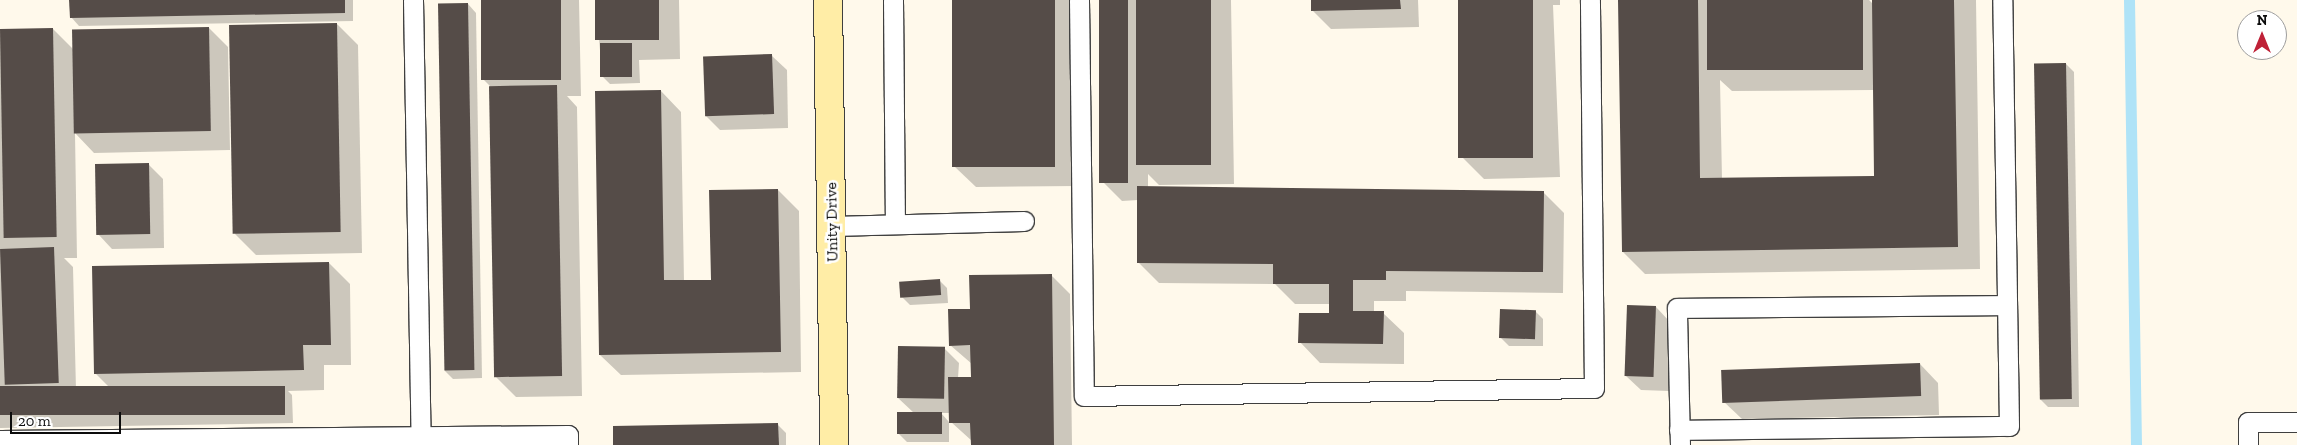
<!DOCTYPE html>
<style>
body{margin:0}
#map{position:relative;width:2297px;height:445px;overflow:hidden;background:#fff9eb;font-family:"Zilla Slab",serif}
div>[style]{position:absolute}
.shadow>*{inset:0;background:#0003}
.stream>*{height:11px;margin:-5.5px;padding:0 5.5px;transform-origin:5.5px;border-radius:5.5px;background:#afe3f7}
.building>*{inset:0;background:#554c48;transform-origin:0 0}
.roads{filter:drop-shadow(1px 0 #3f3f3f) drop-shadow(-1px 0 #3f3f3f) drop-shadow(0 1px #3f3f3f) drop-shadow(0 -1px #3f3f3f)}
.lane>*{height:19px;margin:-9.5px;padding:0 9.5px;transform-origin:9.5px;border-radius:9.5px;background:#fff}
.secondary>*{height:28px;margin:-14px;padding:0 14px;transform-origin:14px;border-radius:14px;background:#ffeda6}
span{translate:-50% -50%;white-space:nowrap;text-align:center;line-height:1.15;-webkit-text-stroke:5px #fff;paint-order:stroke}
.street-label{font-size:16px;color:#0c0c0c}
.north{position:absolute;left:2237px;top:10px;width:50px;height:50px;box-sizing:border-box;background:#fff;border:1px solid #9e9e9e;border-radius:50%;rotate:0deg;font-size:14px;font-weight:700;line-height:20px;text-align:center;color:#0c0c0c}
.north::after{content:'';display:block;margin:auto;width:18px;height:22px;background:#bf2137;clip-path:polygon(50% 0,100% 100%,50% 72%,0 100%)}
.scale{position:absolute;left:10px;top:412px;width:111px;height:22px;box-sizing:border-box;border:2px solid #0c0c0c;border-top:0;padding-left:6px;font-size:15px;line-height:18px;white-space:nowrap;color:#0c0c0c;-webkit-text-stroke:4px #fff;paint-order:stroke}
</style>
<div id="map">
<div class="shadow">
<i style="clip-path:polygon(70px 0,353px 0,353px 21px,79px 26px,71px 17px)"></i>
<i style="clip-path:polygon(482px 0,579px 0,581px 96px,567px 96px,577px 107px,582px 396px,516px 397px,496px 377px,490px 86px,483px 79px)"></i>
<i style="clip-path:polygon(596px 0,679px 0,680px 59px,639px 60px,640px 83px,610px 84px,602px 76px)"></i>
<i style="clip-path:polygon(953px 0,1075px 0,1078px 186px,976px 187px,955px 167px)"></i>
<i style="clip-path:polygon(1100px 0,1231px 0,1234px 184px,1159px 185px,1148px 174px,1148px 188px,1543px 192px,1564px 213px,1563px 293px,1406px 291px,1406px 301px,1374px 301px,1374px 313px,1383px 313px,1404px 333px,1404px 364px,1320px 363px,1300px 342px,1330px 314px,1330px 304px,1295px 304px,1275px 284px,1159px 283px,1138px 262px,1138px 200px,1122px 201px,1103px 182px)"></i>
<i style="clip-path:polygon(1312px 0,1418px 0,1419px 27px,1331px 29px,1313px 11px)"></i>
<i style="clip-path:polygon(1459px 0,1560px 0,1560px 5px,1553px 5px,1560px 177px,1484px 179px,1463px 158px)"></i>
<i style="clip-path:polygon(evenodd,1619px 0,1869px 0,1873px 4px,1873px 0,1976px 0,1980px 269px,1645px 274px,1623px 252px,1619px 0,1720px 80px,1732px 91px,1874px 90px,1875px 177px,1722px 179px,1720px 80px)"></i>
<i style="clip-path:polygon(468px 4px,476px 13px,482px 378px,453px 379px,445px 371px)"></i>
<i style="clip-path:polygon(337px 24px,358px 45px,362px 253px,256px 255px,235px 234px)"></i>
<i style="clip-path:polygon(209px 28px,228px 47px,230px 150px,94px 153px,75px 133px,77px 258px,64px 258px,73px 267px,76px 390px,112px 390px,95px 373px,329px 263px,350px 284px,351px 365px,324px 365px,324px 390px,288px 391px,292px 395px,293px 423px,0 428px,0 30px,53px 29px,74px 50px)"></i>
<i style="clip-path:polygon(772px 56px,787px 70px,788px 128px,720px 130px,705px 115px)"></i>
<i style="clip-path:polygon(2066px 64px,2074px 72px,2079px 407px,2048px 407px,2040px 399px)"></i>
<i style="clip-path:polygon(661px 91px,681px 112px,684px 281px,712px 281px,778px 190px,799px 211px,801px 372px,621px 375px,600px 355px)"></i>
<i style="clip-path:polygon(148px 164px,163px 179px,164px 248px,112px 249px,98px 234px)"></i>
<i style="clip-path:polygon(1051px 275px,1070px 294px,1072px 445px,972px 445px,972px 441px,951px 422px,950px 413px,941px 413px,949px 422px,949px 442px,907px 442px,898px 433px,914px 413px,898px 398px,944px 348px,959px 363px,958px 378px,972px 378px,972px 364px,950px 345px,971px 311px)"></i>
<i style="clip-path:polygon(939px 280px,947px 288px,948px 303px,910px 305px,902px 297px)"></i>
<i style="clip-path:polygon(1656px 307px,1670px 322px,1669px 391px,1641px 390px,1626px 376px)"></i>
<i style="clip-path:polygon(1535px 311px,1543px 319px,1543px 346px,1509px 346px,1501px 338px)"></i>
<i style="clip-path:polygon(1920px 364px,1938px 383px,1939px 415px,1742px 419px,1723px 401px)"></i>
<i style="clip-path:polygon(778px 425px,786px 433px,786px 445px,614px 445px)"></i>
</div>
<div class="stream">
<i style="left:2129px;top:0;width:445px;rotate:89.1deg"></i>
</div>
<div class="building">
<i style="clip-path:polygon(69px 0,345px 0,345px 13px,70px 18px)"></i>
<i style="left:481px;top:0;width:80px;height:80px"></i>
<i style="left:595px;top:0;width:64px;height:40px"></i>
<i style="left:952px;top:0;width:103px;height:167px"></i>
<i style="left:1099px;top:0;width:29px;height:183px"></i>
<i style="left:1136px;top:0;width:75px;height:165px"></i>
<i style="clip-path:polygon(1311px 0,1400px 0,1401px 9px,1311px 11px)"></i>
<i style="left:1458px;top:0;width:75px;height:158px"></i>
<i style="clip-path:polygon(1618px 0,1698px 0,1700px 178px,1874px 176px,1872px 0,1954px 0,1958px 247px,1622px 252px)"></i>
<i style="left:1707px;top:0;width:156px;height:70px"></i>
<i style="left:468px;top:3px;width:367px;height:30px;rotate:89deg"></i>
<i style="left:337px;top:23px;width:209px;height:108px;rotate:89deg"></i>
<i style="left:209px;top:27px;width:104px;height:137px;rotate:89deg"></i>
<i style="left:53px;top:28px;width:209px;height:53px;rotate:89deg"></i>
<i style="left:600px;top:43px;width:32px;height:34px"></i>
<i style="left:772px;top:54px;width:60px;height:69px;rotate:88deg"></i>
<i style="left:2066px;top:63px;width:336px;height:32px;rotate:89deg"></i>
<i style="left:557px;top:85px;width:291px;height:68px;rotate:89deg"></i>
<i style="clip-path:polygon(661px 90px,664px 280px,711px 280px,709px 190px,778px 189px,781px 352px,599px 355px,595px 91px)"></i>
<i style="left:149px;top:163px;width:71px;height:54px;rotate:89deg"></i>
<i style="clip-path:polygon(1137px 186px,1544px 191px,1543px 272px,1386px 271px,1386px 280px,1353px 280px,1353px 311px,1384px 311px,1383px 344px,1298px 343px,1299px 313px,1329px 313px,1329px 284px,1273px 284px,1273px 264px,1137px 263px)"></i>
<i style="left:54px;top:247px;width:136px;height:54px;rotate:88deg"></i>
<i style="clip-path:polygon(329px 262px,331px 345px,303px 345px,304px 370px,94px 374px,92px 266px)"></i>
<i style="clip-path:polygon(1052px 274px,1054px 445px,971px 445px,970px 423px,949px 423px,948px 377px,971px 377px,970px 345px,949px 346px,948px 309px,970px 309px,969px 275px)"></i>
<i style="left:940px;top:279px;width:16px;height:41px;rotate:86deg"></i>
<i style="left:1627px;top:305px;width:29px;height:71px;rotate:2deg"></i>
<i style="left:1500px;top:309px;width:36px;height:29px;rotate:2deg"></i>
<i style="left:898px;top:346px;width:47px;height:52px;rotate:1deg"></i>
<i style="left:1920px;top:363px;width:33px;height:199px;rotate:88deg"></i>
<i style="left:285px;top:386px;width:29px;height:285px;rotate:90deg"></i>
<i style="left:897px;top:412px;width:45px;height:22px"></i>
<i style="clip-path:polygon(778px 423px,779px 445px,613px 445px,613px 426px)"></i>
</div>
<div class="roads">
<div class="lane">
<i style="left:413px;top:0;width:437px;rotate:89deg"></i>
<i style="left:893px;top:0;width:224px;rotate:89.5deg"></i>
<i style="left:1079px;top:0;width:396px;rotate:89.3deg"></i>
<i style="left:1084px;top:396px;width:510px;rotate:-0.9deg"></i>
<i style="left:1594px;top:388px;width:388px;rotate:-90.6deg"></i>
<i style="left:832px;top:226px;width:192px;rotate:-1.5deg"></i>
<i style="left:1679px;top:430px;width:330px;rotate:-0.7deg"></i>
<i style="left:2009px;top:426px;width:426px;rotate:-90.9deg"></i>
<i style="left:0;top:440px;width:568px;rotate:-0.5deg"></i>
<i style="left:568px;top:435px;width:10px;rotate:90deg"></i>
<i style="left:1680px;top:445px;width:137px;rotate:-91.3deg"></i>
<i style="left:1677px;top:308px;width:329px;rotate:-0.5deg"></i>
<i style="left:2248px;top:445px;width:23px;rotate:-90deg"></i>
<i style="left:2248px;top:422px;width:49px"></i>
</div>
<div class="secondary">
<i style="left:828px;top:0;width:445px;rotate:89.2deg"></i>
</div>
</div>
<div class="street-label">
<span style="left:832px;top:222px;rotate:-91deg">Unity Drive</span>
</div>
<div class="north">N</div>
<div class="scale">20 m</div>
</div>
